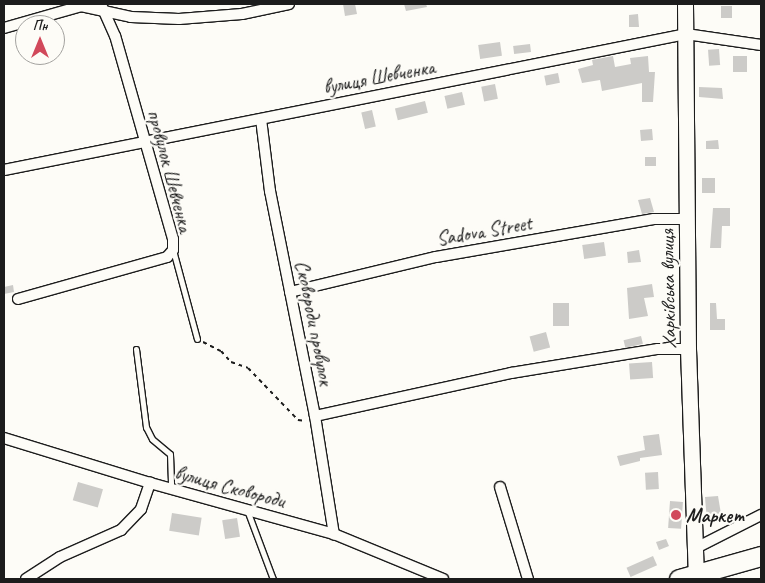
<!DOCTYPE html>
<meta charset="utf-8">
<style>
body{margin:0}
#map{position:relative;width:765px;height:583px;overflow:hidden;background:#fdfcf7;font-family:Caveat,sans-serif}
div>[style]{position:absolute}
.building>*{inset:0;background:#cccbc8;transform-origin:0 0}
.path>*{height:2px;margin-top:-1px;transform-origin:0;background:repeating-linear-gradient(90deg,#1c1c1c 0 4px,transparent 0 8px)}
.roads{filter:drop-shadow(1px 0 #1c1c1c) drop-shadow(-1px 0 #1c1c1c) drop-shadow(0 1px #1c1c1c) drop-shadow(0 -1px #1c1c1c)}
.lane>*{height:5px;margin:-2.5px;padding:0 2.5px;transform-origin:2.5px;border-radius:2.5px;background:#fdfcf7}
.street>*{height:10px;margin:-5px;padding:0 5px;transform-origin:5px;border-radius:5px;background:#fdfcf7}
.secondary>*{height:15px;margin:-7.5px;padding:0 7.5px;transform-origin:7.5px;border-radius:7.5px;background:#fdfcf7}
.highway>*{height:19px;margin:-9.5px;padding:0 9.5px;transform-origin:9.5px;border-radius:9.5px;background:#fdfcf7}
.dots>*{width:14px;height:14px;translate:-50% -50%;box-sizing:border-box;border:2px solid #fdfcf7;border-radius:50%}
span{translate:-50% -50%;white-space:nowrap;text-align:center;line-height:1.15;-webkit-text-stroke:4.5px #fdfcf7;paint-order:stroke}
.street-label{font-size:20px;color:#1c1c1c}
.poi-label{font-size:20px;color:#1c1c1c;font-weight:700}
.left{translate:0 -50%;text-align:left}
.frame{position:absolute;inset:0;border:5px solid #1c1c1c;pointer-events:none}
.north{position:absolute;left:15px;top:15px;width:50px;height:50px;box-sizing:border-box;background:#fdfcf7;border:1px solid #a3a29f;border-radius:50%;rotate:0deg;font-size:14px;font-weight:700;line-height:20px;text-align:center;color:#1c1c1c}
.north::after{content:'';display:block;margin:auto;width:18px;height:22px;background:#d1495b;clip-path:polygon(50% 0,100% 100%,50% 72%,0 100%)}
</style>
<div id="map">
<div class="building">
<i style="clip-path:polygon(343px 4px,355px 4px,357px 14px,345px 16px)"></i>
<i style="clip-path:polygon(404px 4px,426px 4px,427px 7px,406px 11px)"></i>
<i style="left:721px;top:6px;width:11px;height:12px"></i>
<i style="clip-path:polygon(638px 14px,639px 27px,629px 27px,629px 15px)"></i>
<i style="left:500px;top:42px;width:14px;height:22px;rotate:82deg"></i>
<i style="left:530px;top:44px;width:8px;height:17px;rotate:83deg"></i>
<i style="left:719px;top:49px;width:16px;height:11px;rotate:86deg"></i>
<i style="clip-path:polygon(613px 56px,615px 67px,631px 64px,630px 58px,648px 56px,649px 72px,655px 72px,653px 102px,642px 102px,642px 83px,602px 91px,600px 80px,582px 83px,578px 69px,593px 65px,592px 60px)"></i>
<i style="left:733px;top:56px;width:14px;height:16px"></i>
<i style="left:558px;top:73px;width:10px;height:14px;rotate:79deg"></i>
<i style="left:495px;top:84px;width:15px;height:14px;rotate:79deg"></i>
<i style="clip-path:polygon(699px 87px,722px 88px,723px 99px,699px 97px)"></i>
<i style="left:462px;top:92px;width:13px;height:18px;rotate:77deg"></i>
<i style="left:425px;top:101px;width:12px;height:31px;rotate:76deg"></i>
<i style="left:372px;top:110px;width:17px;height:11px;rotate:77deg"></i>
<i style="left:652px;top:129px;width:11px;height:12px;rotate:85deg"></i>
<i style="clip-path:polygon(718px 140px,719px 149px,706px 149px,706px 141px)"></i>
<i style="left:656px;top:157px;width:9px;height:11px;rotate:90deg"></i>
<i style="left:702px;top:178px;width:13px;height:15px"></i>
<i style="clip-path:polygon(650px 198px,654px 212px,642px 214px,638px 200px)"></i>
<i style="clip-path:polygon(713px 208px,730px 208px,730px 226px,722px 226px,721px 248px,710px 248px)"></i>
<i style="left:604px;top:242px;width:14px;height:22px;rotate:82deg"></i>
<i style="clip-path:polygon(639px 250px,641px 262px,628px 263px,627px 252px)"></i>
<i style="clip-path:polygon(652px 284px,654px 297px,644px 298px,648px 316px,629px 319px,627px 288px)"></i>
<i style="clip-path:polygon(13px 285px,14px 292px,4px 294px,4px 287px)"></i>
<i style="left:553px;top:303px;width:16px;height:23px"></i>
<i style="clip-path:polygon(710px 303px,716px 303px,717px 319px,725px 319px,725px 330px,710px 330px)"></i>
<i style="left:546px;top:332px;width:16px;height:17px;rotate:75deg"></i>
<i style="left:641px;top:336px;width:8px;height:18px;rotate:76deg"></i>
<i style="left:652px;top:362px;width:16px;height:23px;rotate:86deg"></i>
<i style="clip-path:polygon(659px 434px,662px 455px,640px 458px,640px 461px,620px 466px,617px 456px,645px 450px,643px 436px)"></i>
<i style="left:658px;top:472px;width:17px;height:13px;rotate:87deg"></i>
<i style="left:78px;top:482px;width:26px;height:19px;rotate:16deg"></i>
<i style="clip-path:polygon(718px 496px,722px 520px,707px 522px,705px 497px)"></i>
<i style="left:670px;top:501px;width:13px;height:27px;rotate:4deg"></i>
<i style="left:172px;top:513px;width:30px;height:18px;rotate:9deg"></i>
<i style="left:237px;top:518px;width:19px;height:15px;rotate:81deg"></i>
<i style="clip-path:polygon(666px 539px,669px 546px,659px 550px,656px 542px)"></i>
<i style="left:653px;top:556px;width:10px;height:29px;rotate:66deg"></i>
</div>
<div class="path">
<i style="left:203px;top:342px;width:20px;rotate:27deg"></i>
<i style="left:221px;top:351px;width:15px;rotate:48deg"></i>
<i style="left:231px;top:362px;width:18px;rotate:19deg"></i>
<i style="left:248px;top:368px;width:72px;rotate:46.1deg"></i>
<i style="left:298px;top:420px;width:8px;rotate:7deg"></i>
</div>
<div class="roads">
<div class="lane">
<i style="left:173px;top:250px;width:92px;rotate:74.9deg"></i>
<i style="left:136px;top:349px;width:79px;rotate:82.7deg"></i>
<i style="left:146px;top:427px;width:13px;rotate:63deg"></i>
<i style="left:152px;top:439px;width:23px;rotate:40deg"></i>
<i style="left:170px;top:454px;width:35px;rotate:88deg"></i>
<i style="left:247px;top:510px;width:74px;rotate:69.4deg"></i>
</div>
<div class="street">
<i style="left:4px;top:28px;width:80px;rotate:-15.9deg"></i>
<i style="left:81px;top:6px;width:51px;rotate:12.4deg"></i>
<i style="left:131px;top:17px;width:48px;rotate:2.4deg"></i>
<i style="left:179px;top:19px;width:63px;rotate:-4.5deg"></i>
<i style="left:242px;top:14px;width:48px;rotate:-12deg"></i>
<i style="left:261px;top:119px;width:73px;rotate:82.9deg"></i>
<i style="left:270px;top:191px;width:229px;rotate:78.7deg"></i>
<i style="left:315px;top:416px;width:120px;rotate:80.9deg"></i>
<i style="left:4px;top:170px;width:695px;rotate:-11.28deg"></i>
<i style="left:686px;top:34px;width:76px;rotate:8.3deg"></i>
<i style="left:290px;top:292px;width:150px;rotate:-13.5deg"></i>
<i style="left:436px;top:257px;width:221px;rotate:-9.9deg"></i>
<i style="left:654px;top:219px;width:32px"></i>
<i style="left:18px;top:299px;width:155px;rotate:-15.7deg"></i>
<i style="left:167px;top:257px;width:9px;rotate:-49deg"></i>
<i style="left:173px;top:250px;width:11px;rotate:-90deg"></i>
<i style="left:173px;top:239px;width:211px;rotate:-105.9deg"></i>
<i style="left:115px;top:36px;width:35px;rotate:-114deg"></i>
<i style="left:315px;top:416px;width:201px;rotate:-12.4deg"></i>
<i style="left:511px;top:373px;width:149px;rotate:-9.3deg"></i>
<i style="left:658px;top:349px;width:30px"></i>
<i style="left:4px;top:438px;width:153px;rotate:17.1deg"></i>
<i style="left:150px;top:483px;width:191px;rotate:15.5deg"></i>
<i style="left:334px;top:534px;width:118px;rotate:22.4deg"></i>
<i style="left:500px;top:487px;width:96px;rotate:73.1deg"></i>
<i style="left:694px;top:549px;width:75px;rotate:-26.9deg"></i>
<i style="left:26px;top:579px;width:40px;rotate:-32.9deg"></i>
<i style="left:60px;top:557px;width:67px;rotate:-23.9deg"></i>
<i style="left:121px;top:530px;width:29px;rotate:-46deg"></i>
<i style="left:141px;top:509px;width:28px;rotate:-71deg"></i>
</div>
<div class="secondary">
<i style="left:685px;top:4px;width:345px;rotate:89.5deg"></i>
<i style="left:688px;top:349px;width:230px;rotate:88deg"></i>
</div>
<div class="highway">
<i style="left:679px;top:579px;width:85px;rotate:-15.7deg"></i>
</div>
</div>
<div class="dots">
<i style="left:676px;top:515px;background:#d1495b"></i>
</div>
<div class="street-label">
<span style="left:379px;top:77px;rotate:-11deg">вулиця Шевченка</span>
<span style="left:170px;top:171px;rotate:75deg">провулок Шевченка</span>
<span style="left:484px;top:231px;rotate:-10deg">Sadova Street</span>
<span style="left:668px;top:289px;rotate:-91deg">Харківська вулиця</span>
<span style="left:314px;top:323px;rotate:79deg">Сковороди провулок</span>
<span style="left:230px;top:487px;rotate:15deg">вулиця Сковороди</span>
</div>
<div class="poi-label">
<span class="left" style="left:686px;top:515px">Маркет</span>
</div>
<div class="frame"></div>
<div class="north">Пн</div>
</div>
